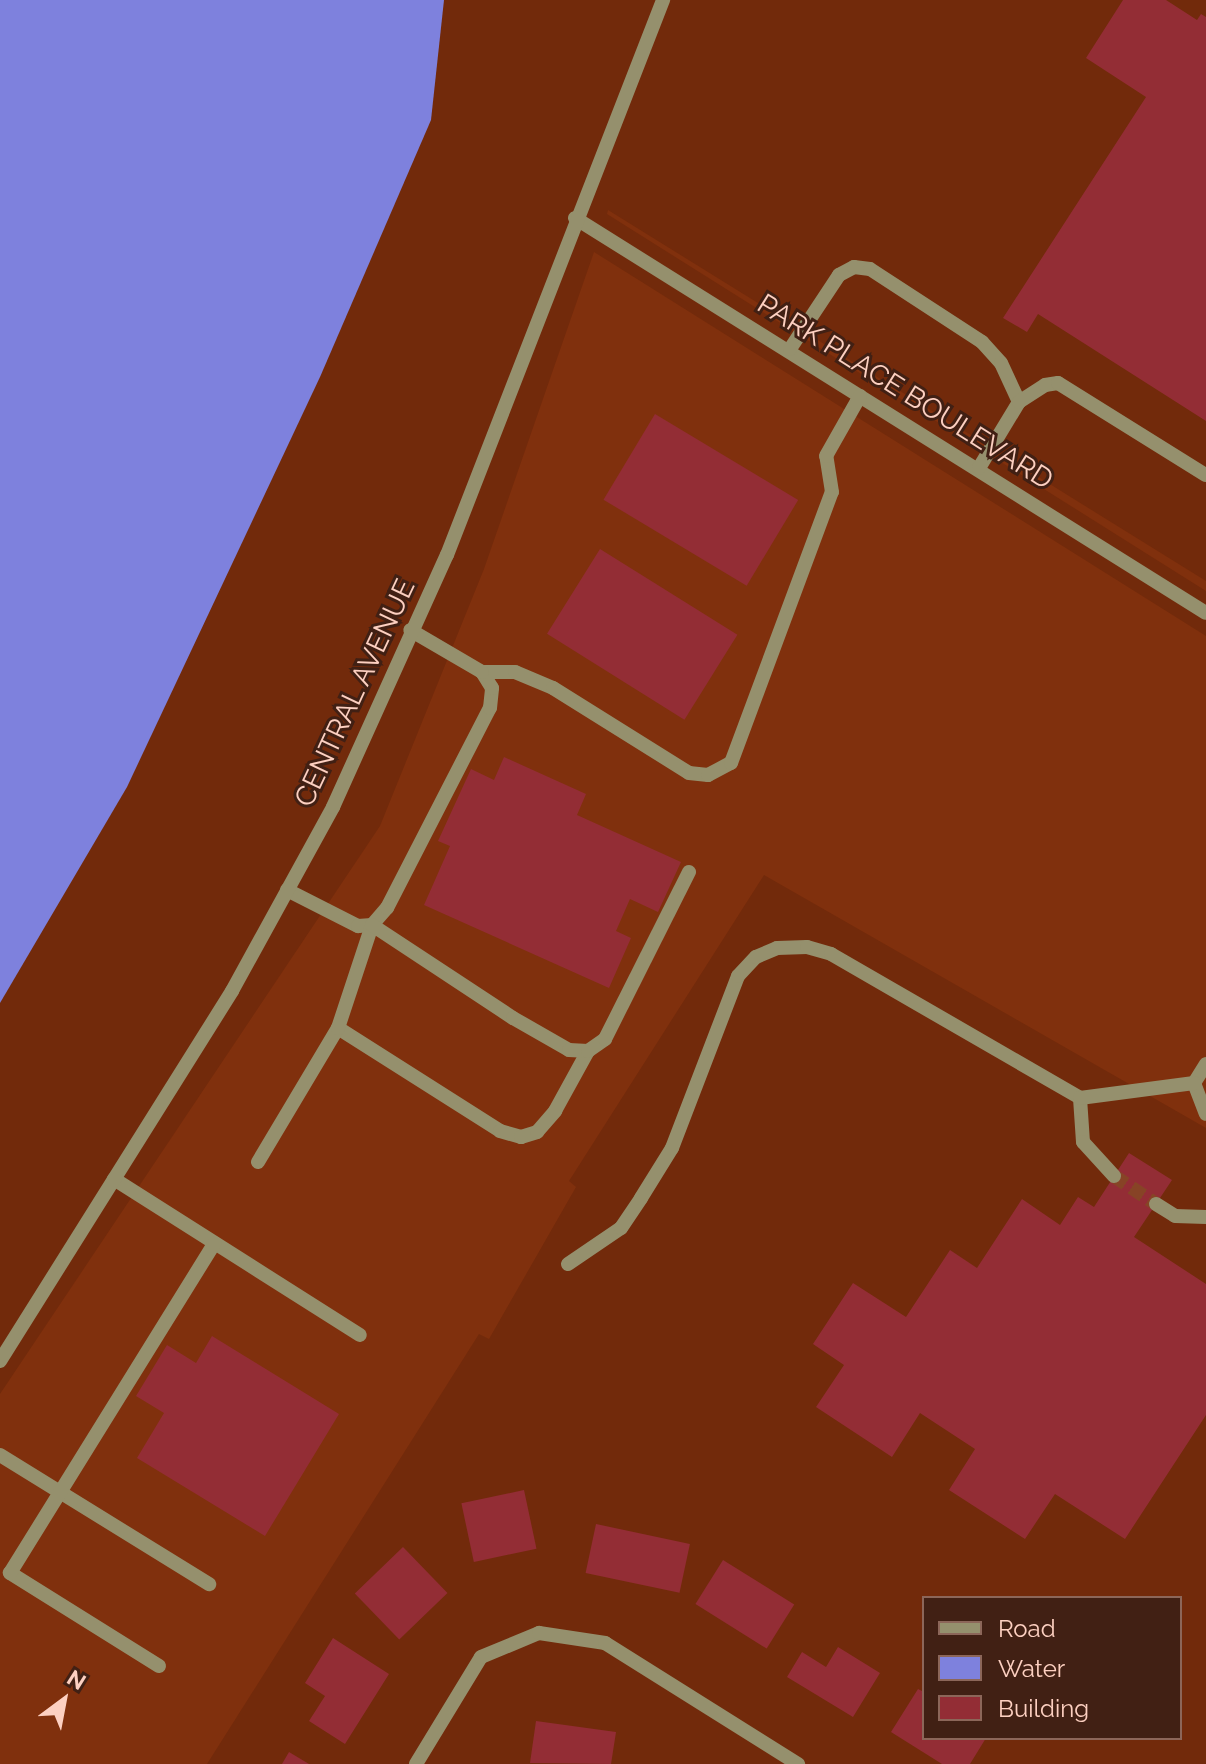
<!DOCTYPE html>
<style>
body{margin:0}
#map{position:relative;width:1206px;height:1764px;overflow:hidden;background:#722a0b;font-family:Raleway,sans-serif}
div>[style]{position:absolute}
.built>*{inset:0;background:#80300d}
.water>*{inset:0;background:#7e81dd}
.building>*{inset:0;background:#932d35;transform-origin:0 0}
.minor-tunnel>*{height:14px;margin-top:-7px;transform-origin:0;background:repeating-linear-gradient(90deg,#874326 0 14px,transparent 0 21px)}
.minor>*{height:14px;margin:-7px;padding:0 7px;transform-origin:7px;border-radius:7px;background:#95906d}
span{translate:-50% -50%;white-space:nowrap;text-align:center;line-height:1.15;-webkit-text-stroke:6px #412014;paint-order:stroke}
.street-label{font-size:28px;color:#fdd0c1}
.legend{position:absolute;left:922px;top:1596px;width:260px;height:144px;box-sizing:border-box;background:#412014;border:2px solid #8c6659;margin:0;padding:10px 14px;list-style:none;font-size:24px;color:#fdd0c1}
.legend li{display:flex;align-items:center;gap:16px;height:40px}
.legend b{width:40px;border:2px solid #8c6659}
.north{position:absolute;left:24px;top:1660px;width:80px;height:80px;-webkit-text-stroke:6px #412014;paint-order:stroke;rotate:32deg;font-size:22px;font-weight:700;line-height:32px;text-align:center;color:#fdd0c1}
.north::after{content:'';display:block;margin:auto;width:28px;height:36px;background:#fdd0c1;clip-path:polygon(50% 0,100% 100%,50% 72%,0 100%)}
</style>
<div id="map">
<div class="built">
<i style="clip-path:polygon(608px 210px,1206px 581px,1206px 591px,607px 214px)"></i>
<i style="clip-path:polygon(594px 252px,1206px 636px,1206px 1128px,764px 875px,569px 1181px,576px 1187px,489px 1339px,479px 1334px,207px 1764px,0 1764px,0 1394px,380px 826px,484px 569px)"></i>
</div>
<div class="water">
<i style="clip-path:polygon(0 0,444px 0,431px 120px,320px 377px,127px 787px,0 1003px)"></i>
</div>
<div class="building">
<i style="clip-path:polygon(1123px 0,1166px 0,1197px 20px,1201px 14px,1206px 17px,1206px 421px,1038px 314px,1027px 332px,1003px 318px,1146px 97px,1086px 58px)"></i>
<i style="left:655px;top:414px;width:167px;height:100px;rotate:31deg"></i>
<i style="left:600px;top:549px;width:162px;height:100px;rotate:32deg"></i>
<i style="clip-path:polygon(504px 757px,586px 794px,577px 815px,681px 862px,658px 912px,630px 899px,616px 931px,631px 938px,609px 988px,424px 905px,450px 846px,438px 841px,471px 769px,494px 780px)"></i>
<i style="clip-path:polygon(1129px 1153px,1172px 1180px,1134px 1237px,1206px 1284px,1206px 1415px,1125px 1539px,1055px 1494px,1025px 1539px,949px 1490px,975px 1449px,920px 1413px,892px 1457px,816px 1407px,844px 1365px,813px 1344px,853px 1283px,906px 1317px,950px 1250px,977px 1268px,1022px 1199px,1060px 1225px,1078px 1197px,1094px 1207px)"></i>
<i style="clip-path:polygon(212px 1336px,339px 1414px,265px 1536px,137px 1458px,164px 1413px,136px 1396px,167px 1345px,196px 1363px)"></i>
<i style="left:524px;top:1490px;width:60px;height:64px;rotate:78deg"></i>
<i style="left:596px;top:1524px;width:96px;height:50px;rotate:12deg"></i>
<i style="left:403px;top:1547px;width:64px;height:67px;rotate:46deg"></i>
<i style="left:723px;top:1560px;width:84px;height:52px;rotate:32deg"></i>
<i style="clip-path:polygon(333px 1638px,389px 1674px,345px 1744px,309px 1721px,325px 1696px,305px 1683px)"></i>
<i style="clip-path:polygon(838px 1647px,880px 1673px,853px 1717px,787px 1677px,802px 1652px,826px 1667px)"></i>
<i style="clip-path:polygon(918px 1689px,924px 1692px,924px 1738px,986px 1738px,970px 1764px,942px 1764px,891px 1732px)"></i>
<i style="clip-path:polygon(536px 1721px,616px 1732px,611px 1764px,530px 1763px)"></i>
<i style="clip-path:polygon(289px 1752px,309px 1764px,282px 1764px)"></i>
</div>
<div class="minor-tunnel">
<i style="left:1114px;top:1176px;width:50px;rotate:33.7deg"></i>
</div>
<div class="minor">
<i style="left:575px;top:218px;width:744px;rotate:32.05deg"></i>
<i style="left:790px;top:349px;width:89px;rotate:-56.5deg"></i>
<i style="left:839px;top:275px;width:17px;rotate:-28deg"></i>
<i style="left:854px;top:267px;width:16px;rotate:7deg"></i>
<i style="left:870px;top:269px;width:134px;rotate:33.1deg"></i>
<i style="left:982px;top:342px;width:28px;rotate:48deg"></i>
<i style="left:1001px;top:363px;width:43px;rotate:65.2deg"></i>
<i style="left:979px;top:468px;width:77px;rotate:-58.8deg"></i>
<i style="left:1019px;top:402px;width:31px;rotate:-33deg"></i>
<i style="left:1045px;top:385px;width:13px;rotate:-9deg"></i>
<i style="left:1058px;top:383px;width:174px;rotate:31.9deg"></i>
<i style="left:482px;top:672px;width:33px"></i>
<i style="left:515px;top:672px;width:41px;rotate:22.8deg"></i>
<i style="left:553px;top:688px;width:160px;rotate:32deg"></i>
<i style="left:689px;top:773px;width:19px;rotate:6deg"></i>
<i style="left:708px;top:775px;width:26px;rotate:-28deg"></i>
<i style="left:731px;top:763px;width:289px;rotate:-69.6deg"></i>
<i style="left:832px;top:492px;width:36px;rotate:-99deg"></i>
<i style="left:826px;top:456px;width:69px;rotate:-60.5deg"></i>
<i style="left:287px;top:890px;width:80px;rotate:26.9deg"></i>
<i style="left:358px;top:926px;width:14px;rotate:-4deg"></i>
<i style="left:372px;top:925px;width:23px;rotate:-49deg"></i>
<i style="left:387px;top:908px;width:225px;rotate:-62.8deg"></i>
<i style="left:490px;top:708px;width:20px;rotate:-84deg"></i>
<i style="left:492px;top:688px;width:19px;rotate:-122deg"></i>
<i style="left:482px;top:672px;width:83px;rotate:-149.7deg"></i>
<i style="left:338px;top:1028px;width:192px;rotate:32.4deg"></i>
<i style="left:500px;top:1131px;width:22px;rotate:16deg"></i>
<i style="left:521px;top:1137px;width:17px;rotate:-17deg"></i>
<i style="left:537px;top:1132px;width:28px;rotate:-49deg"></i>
<i style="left:555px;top:1111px;width:68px;rotate:-61.2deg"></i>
<i style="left:1206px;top:1064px;width:22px;rotate:122deg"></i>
<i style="left:1194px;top:1083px;width:33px;rotate:69deg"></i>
<i style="left:1080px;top:1098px;width:44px;rotate:86.1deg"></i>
<i style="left:1083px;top:1142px;width:46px;rotate:47.6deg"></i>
<i style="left:258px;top:1162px;width:156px;rotate:-59.2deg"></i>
<i style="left:338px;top:1028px;width:108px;rotate:-71.7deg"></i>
<i style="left:372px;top:925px;width:169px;rotate:33.4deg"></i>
<i style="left:513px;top:1018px;width:64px;rotate:29.7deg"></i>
<i style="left:569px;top:1050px;width:19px;rotate:3deg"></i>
<i style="left:588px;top:1051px;width:21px;rotate:-35deg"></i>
<i style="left:605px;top:1039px;width:187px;rotate:-63.3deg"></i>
<i style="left:114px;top:1179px;width:291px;rotate:32.4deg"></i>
<i style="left:1156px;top:1204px;width:22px;rotate:32deg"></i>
<i style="left:1175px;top:1216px;width:31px;rotate:2deg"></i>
<i style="left:568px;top:1264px;width:64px;rotate:-34.2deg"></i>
<i style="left:621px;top:1228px;width:36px;rotate:-56deg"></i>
<i style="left:641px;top:1198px;width:59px;rotate:-58.2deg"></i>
<i style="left:672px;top:1148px;width:184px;rotate:-69deg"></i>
<i style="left:738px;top:976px;width:26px;rotate:-47deg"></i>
<i style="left:756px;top:957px;width:23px;rotate:-23deg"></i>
<i style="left:777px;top:948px;width:30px;rotate:-2deg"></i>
<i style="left:807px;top:947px;width:25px;rotate:16deg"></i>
<i style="left:831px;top:954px;width:288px;rotate:30deg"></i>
<i style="left:1080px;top:1098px;width:115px;rotate:-7.5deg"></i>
<i style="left:0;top:1361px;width:437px;rotate:-57.9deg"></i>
<i style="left:232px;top:991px;width:210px;rotate:-61.2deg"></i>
<i style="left:333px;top:807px;width:277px;rotate:-65.7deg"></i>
<i style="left:447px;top:555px;width:596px;rotate:-68.73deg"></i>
<i style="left:0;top:1455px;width:246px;rotate:31.7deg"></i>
<i style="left:159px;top:1666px;width:176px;rotate:-148deg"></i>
<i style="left:10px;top:1573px;width:388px;rotate:-58.2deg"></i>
<i style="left:416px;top:1764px;width:125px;rotate:-58.7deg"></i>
<i style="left:481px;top:1657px;width:63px;rotate:-22.5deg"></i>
<i style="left:539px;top:1633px;width:67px;rotate:8.6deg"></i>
<i style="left:605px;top:1643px;width:228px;rotate:32.1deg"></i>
</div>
<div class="street-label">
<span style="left:905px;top:392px;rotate:32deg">PARK PLACE BOULEVARD</span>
<span style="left:355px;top:693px;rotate:-65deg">CENTRAL AVENUE</span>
</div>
<ul class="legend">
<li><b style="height:10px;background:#95906d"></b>Road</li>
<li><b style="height:22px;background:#7e81dd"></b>Water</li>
<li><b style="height:22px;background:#932d35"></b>Building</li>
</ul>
<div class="north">N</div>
</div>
